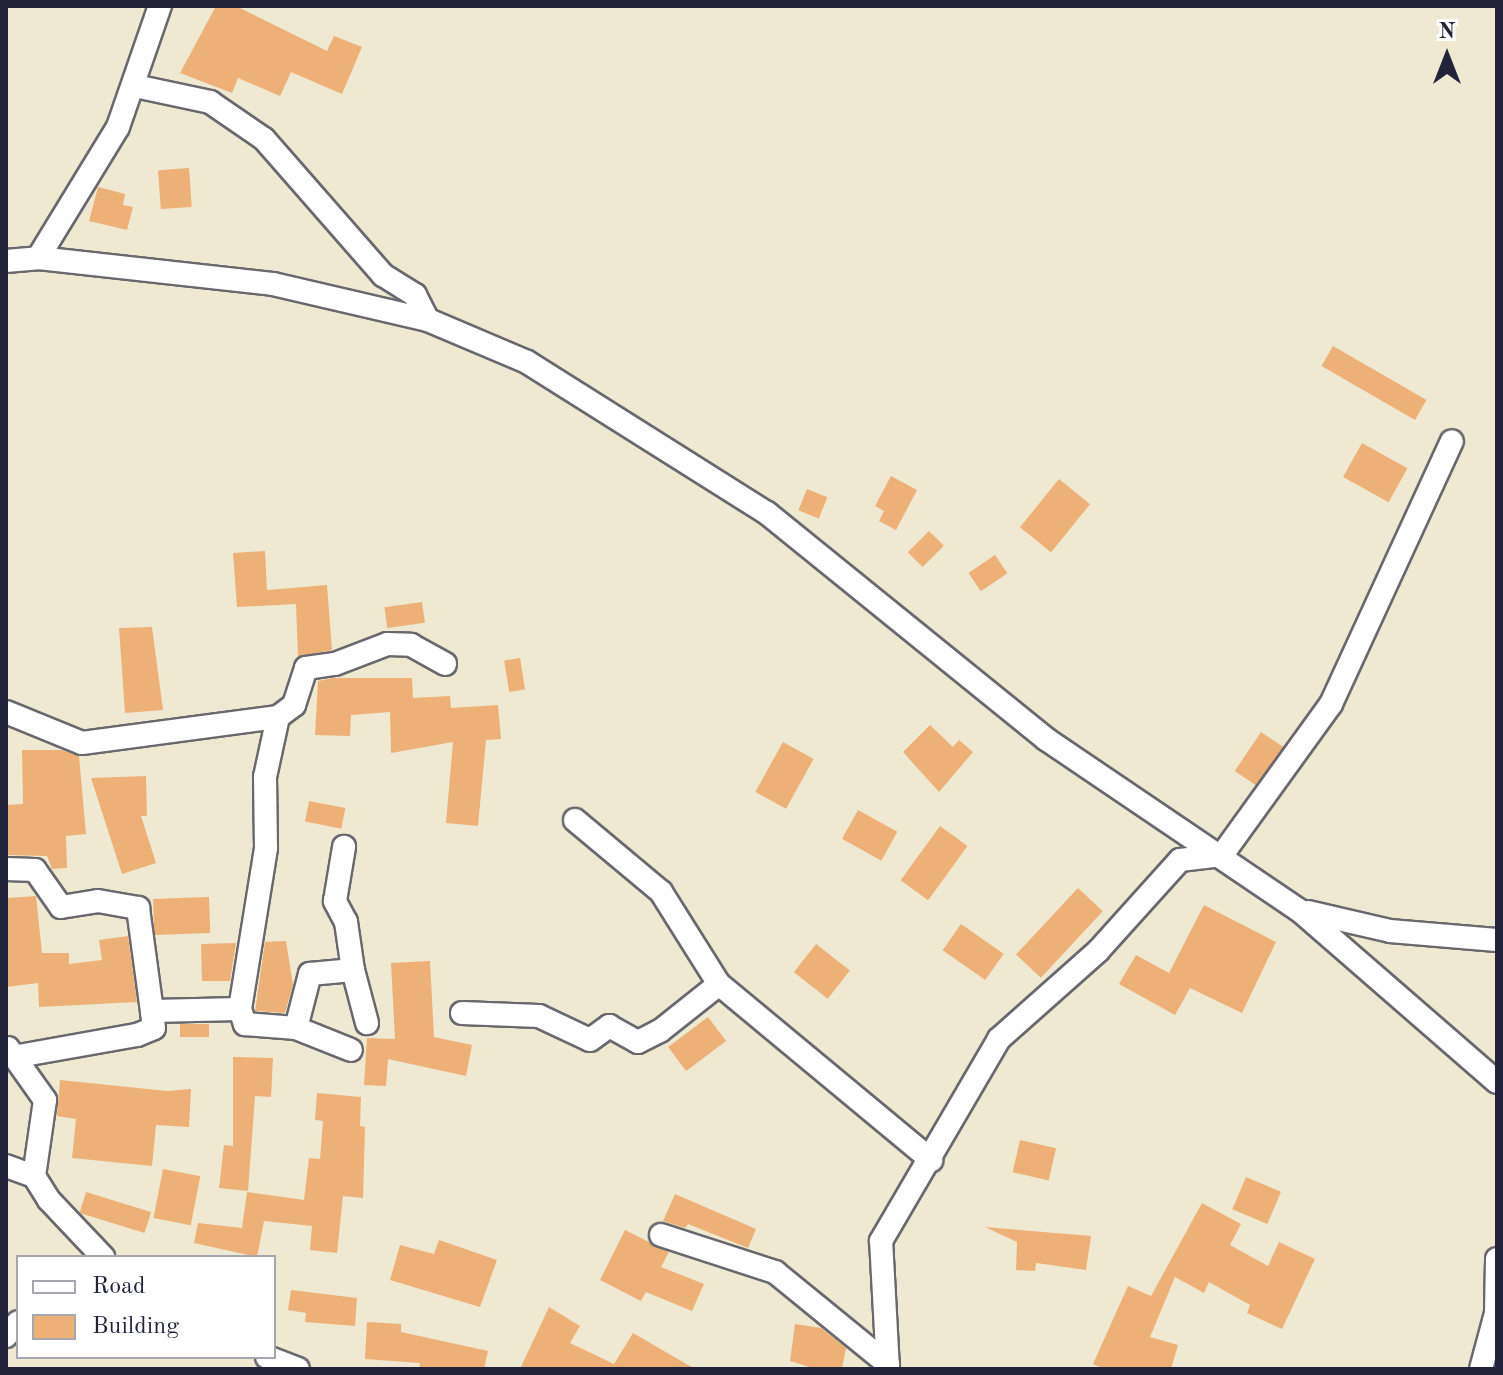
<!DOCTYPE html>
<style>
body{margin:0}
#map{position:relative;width:1503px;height:1375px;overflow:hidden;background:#eee9d0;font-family:"Old Standard TT",serif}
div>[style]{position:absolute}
.building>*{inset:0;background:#edb178;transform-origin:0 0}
.roads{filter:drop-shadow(2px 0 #69686f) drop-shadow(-2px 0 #69686f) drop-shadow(0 2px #69686f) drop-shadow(0 -2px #69686f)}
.street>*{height:22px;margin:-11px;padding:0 11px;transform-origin:11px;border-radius:11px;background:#fff}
span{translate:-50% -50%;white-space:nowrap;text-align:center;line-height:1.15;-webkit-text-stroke:7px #fff;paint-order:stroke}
.frame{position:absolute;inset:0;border:8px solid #22223b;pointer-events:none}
.legend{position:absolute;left:16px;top:1255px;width:260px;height:104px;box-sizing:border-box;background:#fff;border:2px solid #a7a7b1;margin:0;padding:10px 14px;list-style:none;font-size:24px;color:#22223b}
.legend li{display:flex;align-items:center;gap:16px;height:40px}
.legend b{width:40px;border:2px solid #a7a7b1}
.north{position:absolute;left:1407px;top:16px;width:80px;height:80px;-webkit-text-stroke:6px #fff;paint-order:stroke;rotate:0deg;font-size:22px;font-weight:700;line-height:32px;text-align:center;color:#22223b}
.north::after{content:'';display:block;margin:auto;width:28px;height:36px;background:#22223b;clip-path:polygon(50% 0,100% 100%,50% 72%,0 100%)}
</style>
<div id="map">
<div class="building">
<i style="clip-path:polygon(216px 6px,236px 6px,327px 51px,334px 36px,362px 47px,342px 94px,291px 72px,280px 96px,238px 78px,232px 93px,180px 73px)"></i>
<i style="left:189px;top:168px;width:39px;height:31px;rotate:86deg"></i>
<i style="clip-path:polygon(98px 187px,125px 194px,123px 205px,133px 207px,127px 230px,89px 221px)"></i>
<i style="left:1333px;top:346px;width:108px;height:23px;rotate:30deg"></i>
<i style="left:1362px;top:443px;width:52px;height:39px;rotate:29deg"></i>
<i style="clip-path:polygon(891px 476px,917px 490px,896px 530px,879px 521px,884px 511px,875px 506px)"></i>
<i style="left:1059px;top:479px;width:40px;height:62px;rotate:39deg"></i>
<i style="left:807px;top:489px;width:22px;height:23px;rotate:22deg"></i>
<i style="left:929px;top:531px;width:21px;height:30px;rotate:45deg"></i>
<i style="clip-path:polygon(265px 551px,267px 590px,327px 585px,332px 650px,298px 657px,296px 604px,237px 607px,233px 553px)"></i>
<i style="left:995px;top:555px;width:22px;height:32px;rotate:56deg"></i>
<i style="left:422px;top:602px;width:21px;height:38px;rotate:82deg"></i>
<i style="clip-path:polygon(152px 627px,163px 710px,125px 713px,119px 628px)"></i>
<i style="left:520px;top:658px;width:32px;height:16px;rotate:81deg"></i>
<i style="clip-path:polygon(333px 678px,412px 678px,413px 698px,450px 696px,451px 708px,498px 705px,501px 739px,486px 740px,478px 826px,446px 823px,453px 742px,391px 753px,390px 712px,351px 715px,350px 736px,315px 735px,318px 681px)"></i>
<i style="clip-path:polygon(930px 725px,953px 747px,959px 740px,973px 752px,939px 792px,903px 752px)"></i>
<i style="left:1261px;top:732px;width:27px;height:47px;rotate:34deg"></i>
<i style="left:783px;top:742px;width:35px;height:57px;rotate:29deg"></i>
<i style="clip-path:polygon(22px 750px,62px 750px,79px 756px,86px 834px,66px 836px,67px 868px,52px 869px,47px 856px,6px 855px,6px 805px,23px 804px)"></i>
<i style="clip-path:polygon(146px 776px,147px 816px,141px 816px,156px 863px,122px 874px,91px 778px)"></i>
<i style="left:309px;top:801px;width:37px;height:21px;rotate:11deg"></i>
<i style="left:858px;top:810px;width:45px;height:33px;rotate:29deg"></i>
<i style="left:940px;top:826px;width:34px;height:67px;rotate:36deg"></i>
<i style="left:1078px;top:888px;width:34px;height:91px;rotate:43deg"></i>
<i style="clip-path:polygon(36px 896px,42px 953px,69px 953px,69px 964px,102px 960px,99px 940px,128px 936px,137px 1002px,39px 1007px,38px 983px,6px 987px,7px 898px)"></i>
<i style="left:209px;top:897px;width:36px;height:56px;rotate:88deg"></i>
<i style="clip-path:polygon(1204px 905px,1276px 942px,1242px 1013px,1190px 988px,1175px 1015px,1119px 984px,1136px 955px,1169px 973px)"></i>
<i style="left:961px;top:924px;width:52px;height:32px;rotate:35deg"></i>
<i style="clip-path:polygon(286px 941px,293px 985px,285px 1013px,255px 1011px,265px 942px)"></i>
<i style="clip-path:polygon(236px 943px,230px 981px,202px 981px,201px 944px)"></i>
<i style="left:816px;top:944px;width:43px;height:36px;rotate:38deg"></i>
<i style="clip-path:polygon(430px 961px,434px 1037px,472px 1045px,466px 1076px,388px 1059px,386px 1086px,364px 1085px,367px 1038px,395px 1039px,391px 963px)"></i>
<i style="left:708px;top:1017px;width:30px;height:50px;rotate:53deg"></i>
<i style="left:180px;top:1024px;width:29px;height:13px"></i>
<i style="clip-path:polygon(233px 1057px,273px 1058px,271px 1097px,255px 1096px,248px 1191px,219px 1188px,224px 1145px,233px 1146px)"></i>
<i style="clip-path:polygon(60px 1080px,167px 1091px,191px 1089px,189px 1127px,156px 1125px,152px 1166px,72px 1158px,76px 1119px,57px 1116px)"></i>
<i style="clip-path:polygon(317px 1093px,361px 1097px,360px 1126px,365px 1127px,363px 1198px,343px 1196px,337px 1253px,310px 1250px,312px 1226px,264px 1221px,257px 1257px,194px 1243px,198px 1223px,242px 1228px,247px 1192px,304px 1200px,309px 1158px,320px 1159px,323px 1121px,315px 1120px)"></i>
<i style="left:1020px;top:1140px;width:37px;height:33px;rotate:13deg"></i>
<i style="left:163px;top:1169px;width:38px;height:50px;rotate:11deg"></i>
<i style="left:1246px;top:1177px;width:38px;height:35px;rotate:23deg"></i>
<i style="left:86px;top:1192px;width:68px;height:22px;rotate:17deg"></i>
<i style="clip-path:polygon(675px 1194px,756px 1229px,748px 1248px,688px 1224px,685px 1228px,663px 1221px)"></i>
<i style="clip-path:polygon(1202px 1203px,1241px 1224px,1230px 1245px,1268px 1266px,1279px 1242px,1315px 1259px,1282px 1329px,1247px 1313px,1250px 1305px,1209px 1282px,1204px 1293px,1175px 1277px,1150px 1337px,1178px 1345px,1171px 1369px,1104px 1369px,1093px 1364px,1128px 1286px,1151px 1296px)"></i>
<i style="clip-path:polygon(985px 1227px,1091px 1236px,1086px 1270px,1036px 1263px,1035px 1271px,1016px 1270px,1017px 1242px)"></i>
<i style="clip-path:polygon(625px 1230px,669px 1252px,661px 1267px,704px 1284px,692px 1311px,646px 1292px,641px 1301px,600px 1280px)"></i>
<i style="clip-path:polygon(439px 1240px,497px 1260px,480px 1307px,390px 1280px,400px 1245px,434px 1254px)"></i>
<i style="clip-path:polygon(291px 1290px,357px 1298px,355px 1326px,305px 1322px,306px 1313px,288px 1310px)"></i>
<i style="clip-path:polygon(549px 1307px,580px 1326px,570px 1343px,614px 1364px,633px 1333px,695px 1369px,520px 1369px)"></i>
<i style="clip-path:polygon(367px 1322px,401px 1324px,401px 1332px,488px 1351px,484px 1369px,419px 1369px,420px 1363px,365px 1359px)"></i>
<i style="clip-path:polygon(795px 1324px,821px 1328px,846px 1348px,842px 1369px,816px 1369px,790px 1361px)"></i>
</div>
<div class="roads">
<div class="street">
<i style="left:135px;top:86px;width:77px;rotate:12deg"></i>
<i style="left:210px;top:102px;width:65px;rotate:34.4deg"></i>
<i style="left:264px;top:139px;width:181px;rotate:48.8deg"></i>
<i style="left:383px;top:275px;width:38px;rotate:32deg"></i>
<i style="left:415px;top:295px;width:28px;rotate:63deg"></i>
<i style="left:38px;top:258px;width:153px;rotate:-58.6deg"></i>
<i style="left:118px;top:127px;width:128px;rotate:-70.9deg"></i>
<i style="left:6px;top:261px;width:32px;rotate:-5deg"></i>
<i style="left:38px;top:258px;width:236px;rotate:6.3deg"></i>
<i style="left:273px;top:284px;width:159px;rotate:13.1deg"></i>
<i style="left:428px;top:320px;width:108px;rotate:23deg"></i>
<i style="left:527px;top:362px;width:284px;rotate:32.2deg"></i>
<i style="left:767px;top:513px;width:359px;rotate:39deg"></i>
<i style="left:1046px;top:739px;width:305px;rotate:34.1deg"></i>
<i style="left:1299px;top:910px;width:262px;rotate:41deg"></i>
<i style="left:6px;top:712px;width:82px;rotate:22.2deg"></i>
<i style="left:82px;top:743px;width:198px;rotate:-7.6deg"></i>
<i style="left:278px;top:717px;width:20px;rotate:-37deg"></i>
<i style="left:294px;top:705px;width:39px;rotate:-72deg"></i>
<i style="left:306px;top:668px;width:29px;rotate:-8deg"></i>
<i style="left:335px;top:664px;width:56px;rotate:-21deg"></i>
<i style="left:387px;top:644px;width:24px;rotate:2deg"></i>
<i style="left:411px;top:645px;width:39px;rotate:29deg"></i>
<i style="left:575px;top:820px;width:112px;rotate:39.9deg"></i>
<i style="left:661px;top:892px;width:109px;rotate:57.8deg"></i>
<i style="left:719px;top:984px;width:276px;rotate:39.7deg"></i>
<i style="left:6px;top:869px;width:29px;rotate:2deg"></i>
<i style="left:35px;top:870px;width:45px;rotate:54.9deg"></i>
<i style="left:61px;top:907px;width:37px;rotate:-9deg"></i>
<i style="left:98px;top:901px;width:41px;rotate:9.9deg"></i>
<i style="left:138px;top:908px;width:104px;rotate:82.3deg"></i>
<i style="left:1308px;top:912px;width:84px;rotate:13deg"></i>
<i style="left:1390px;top:931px;width:107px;rotate:4.8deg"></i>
<i style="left:353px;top:970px;width:55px;rotate:75.2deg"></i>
<i style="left:240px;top:1009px;width:16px;rotate:72deg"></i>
<i style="left:245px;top:1024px;width:51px;rotate:4.5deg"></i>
<i style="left:296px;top:1028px;width:59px;rotate:21.8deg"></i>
<i style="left:462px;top:1013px;width:77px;rotate:2.2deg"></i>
<i style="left:539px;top:1016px;width:56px;rotate:25.2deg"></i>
<i style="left:590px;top:1040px;width:24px;rotate:-36deg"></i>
<i style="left:609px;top:1026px;width:33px;rotate:29deg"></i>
<i style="left:638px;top:1042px;width:25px;rotate:-27deg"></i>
<i style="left:660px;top:1031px;width:75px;rotate:-38.5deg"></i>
<i style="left:296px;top:1028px;width:56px;rotate:-75.5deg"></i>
<i style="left:310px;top:974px;width:43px;rotate:-5.3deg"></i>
<i style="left:353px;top:970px;width:49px;rotate:-98.3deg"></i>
<i style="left:346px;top:922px;width:24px;rotate:-118deg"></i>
<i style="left:335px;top:901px;width:55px;rotate:-80.5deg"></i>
<i style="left:8px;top:1048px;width:64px;rotate:54.6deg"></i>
<i style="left:45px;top:1100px;width:77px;rotate:98.2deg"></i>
<i style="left:34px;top:1176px;width:28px;rotate:58deg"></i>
<i style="left:49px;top:1200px;width:79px;rotate:46.5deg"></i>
<i style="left:13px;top:1057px;width:126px;rotate:-10.1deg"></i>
<i style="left:137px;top:1035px;width:18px;rotate:-22deg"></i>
<i style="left:154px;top:1028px;width:17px;rotate:-97deg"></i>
<i style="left:152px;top:1011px;width:88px;rotate:-1.3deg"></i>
<i style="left:240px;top:1009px;width:163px;rotate:-80.8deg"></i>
<i style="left:266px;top:848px;width:71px;rotate:-90.8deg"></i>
<i style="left:265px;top:777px;width:61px;rotate:-77.8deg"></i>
<i style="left:6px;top:1166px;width:30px;rotate:20deg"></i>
<i style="left:661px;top:1235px;width:120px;rotate:18deg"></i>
<i style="left:775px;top:1272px;width:146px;rotate:39.2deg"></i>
<i style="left:6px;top:1336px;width:18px;rotate:-49deg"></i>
<i style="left:267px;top:1357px;width:33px;rotate:21deg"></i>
<i style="left:888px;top:1369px;width:128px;rotate:-93.1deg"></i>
<i style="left:881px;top:1241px;width:234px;rotate:-59.7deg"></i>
<i style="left:999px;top:1039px;width:132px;rotate:-41.6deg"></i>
<i style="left:1098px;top:951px;width:122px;rotate:-48deg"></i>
<i style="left:1180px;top:860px;width:42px;rotate:-6.8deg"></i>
<i style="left:1222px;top:855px;width:186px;rotate:-54.2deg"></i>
<i style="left:1331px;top:704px;width:289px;rotate:-65.3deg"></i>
<i style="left:1481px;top:1369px;width:58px;rotate:-75deg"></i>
<i style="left:1496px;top:1313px;width:54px;rotate:-88.9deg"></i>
</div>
</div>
<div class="frame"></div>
<ul class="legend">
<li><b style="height:10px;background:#fff"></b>Road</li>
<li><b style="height:22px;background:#edb178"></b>Building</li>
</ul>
<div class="north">N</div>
</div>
